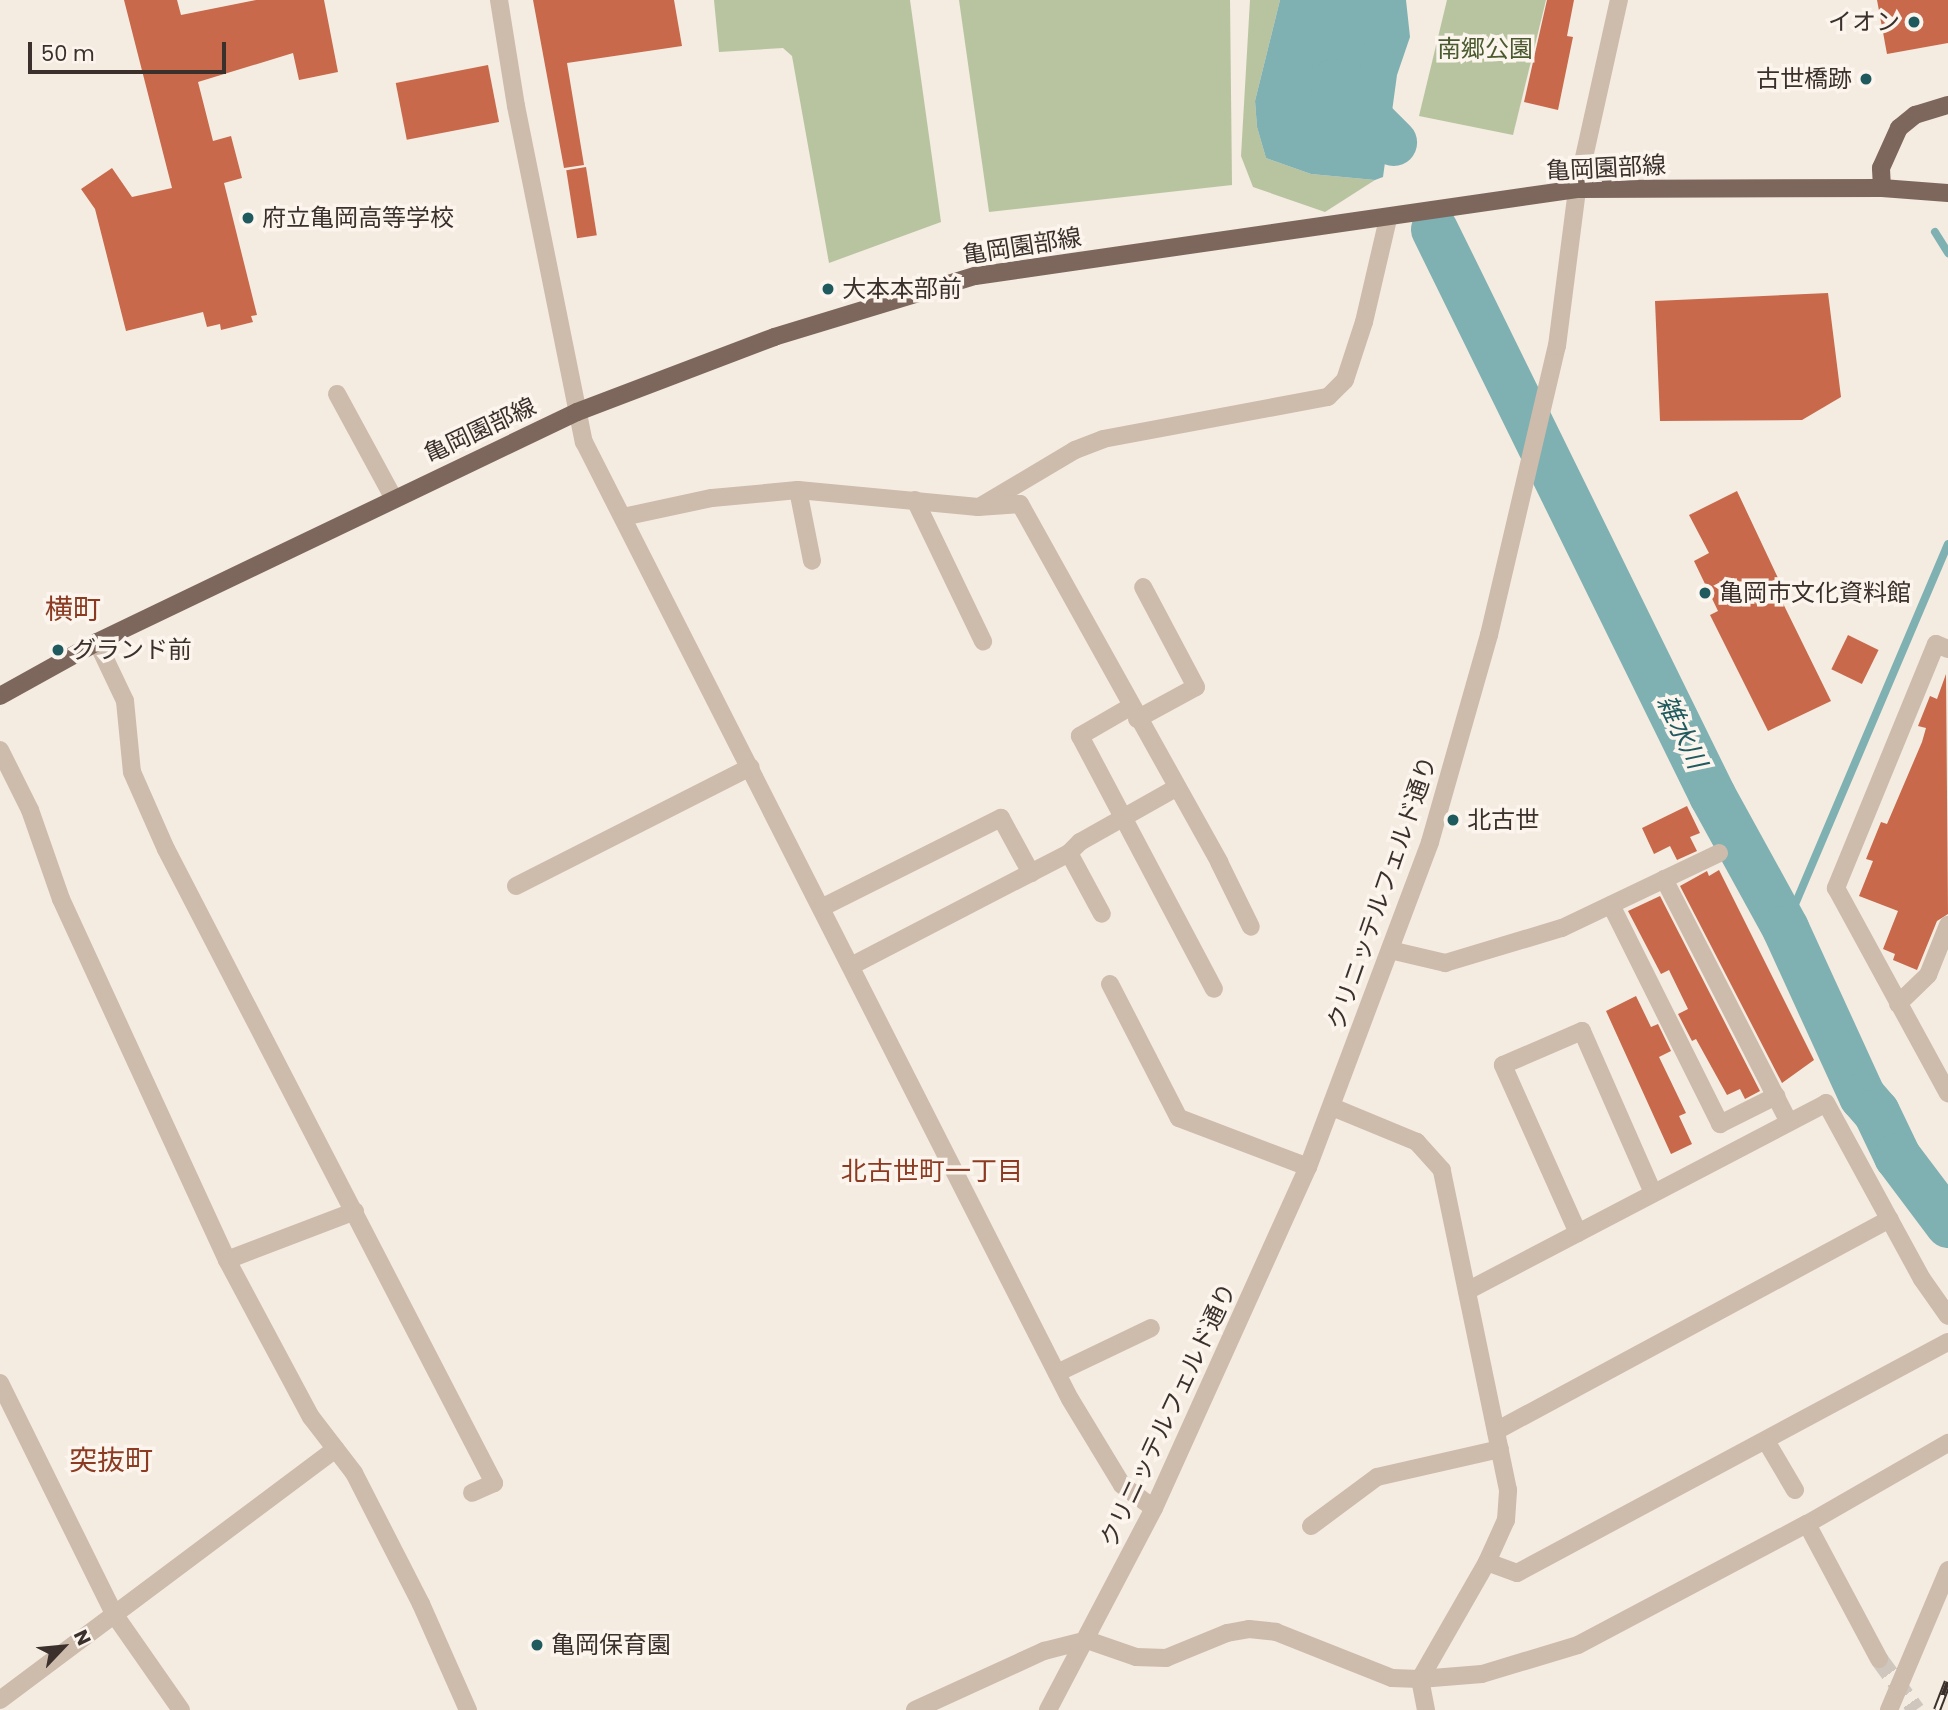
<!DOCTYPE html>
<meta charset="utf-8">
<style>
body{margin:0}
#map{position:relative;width:1948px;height:1710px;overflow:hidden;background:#f4ebe1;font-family:Poppins,"Noto Sans JP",sans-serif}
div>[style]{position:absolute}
.green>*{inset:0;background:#b8c4a0}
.water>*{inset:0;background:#7fb0b2}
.stream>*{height:8px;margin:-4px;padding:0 4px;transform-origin:4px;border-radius:4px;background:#7fb0b2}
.river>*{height:47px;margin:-23.5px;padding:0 23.5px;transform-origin:23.5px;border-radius:23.5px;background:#7fb0b2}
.building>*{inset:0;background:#c8694b;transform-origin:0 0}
.minor-tunnel>*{height:18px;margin-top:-9px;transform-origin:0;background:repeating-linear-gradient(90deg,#cfc6bd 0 18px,transparent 0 27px)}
.minor>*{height:18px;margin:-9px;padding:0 9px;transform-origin:9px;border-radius:9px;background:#cdbbac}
.major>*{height:18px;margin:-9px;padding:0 9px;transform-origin:9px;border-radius:9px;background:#7d675c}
.rail>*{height:8px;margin-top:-4px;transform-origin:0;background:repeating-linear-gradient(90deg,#fbf5ee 0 16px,#3b302b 0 32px);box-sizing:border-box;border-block:2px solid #3b302b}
.dots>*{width:19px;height:19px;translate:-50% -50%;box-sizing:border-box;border:4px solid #fbf5ee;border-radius:50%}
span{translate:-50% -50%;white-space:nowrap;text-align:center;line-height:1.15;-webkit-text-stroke:7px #fbf5ee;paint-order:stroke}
.poi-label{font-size:24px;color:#3b302b}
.right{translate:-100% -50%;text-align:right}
.left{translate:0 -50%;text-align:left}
.park-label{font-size:24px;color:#4a5a2e}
.street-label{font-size:24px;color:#3b302b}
.water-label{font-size:26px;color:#1f5a5e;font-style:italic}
.neighbourhood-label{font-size:26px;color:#8c3b22}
.quarter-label{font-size:28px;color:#8c3b22}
.north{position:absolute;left:28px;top:1612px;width:70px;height:70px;-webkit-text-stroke:5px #fbf5ee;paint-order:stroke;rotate:64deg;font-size:19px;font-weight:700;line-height:28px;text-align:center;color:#3b302b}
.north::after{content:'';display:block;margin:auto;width:24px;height:32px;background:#3b302b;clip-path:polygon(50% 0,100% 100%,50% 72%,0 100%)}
.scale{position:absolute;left:28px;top:42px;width:198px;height:32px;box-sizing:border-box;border:4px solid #3b302b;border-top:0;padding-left:9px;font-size:21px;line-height:24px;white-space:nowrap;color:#3b302b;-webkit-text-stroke:5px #fbf5ee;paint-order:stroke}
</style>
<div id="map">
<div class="green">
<i style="clip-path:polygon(714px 0,910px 0,941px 222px,829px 263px,792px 56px,783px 48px,719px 52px)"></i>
<i style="clip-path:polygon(959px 0,1230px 0,1232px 185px,989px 212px)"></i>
<i style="clip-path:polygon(1250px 0,1280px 0,1255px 101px,1257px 127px,1266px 158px,1311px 174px,1375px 180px,1325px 212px,1253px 187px,1241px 156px)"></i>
<i style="clip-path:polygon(1447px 0,1546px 0,1513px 135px,1419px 116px)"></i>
</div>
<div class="water">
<i style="clip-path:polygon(1280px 0,1406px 0,1410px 37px,1397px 75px,1383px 177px,1375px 180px,1311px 174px,1266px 158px,1257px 127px,1255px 101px)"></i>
</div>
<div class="stream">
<i style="left:1935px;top:232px;width:25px;rotate:58deg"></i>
<i style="left:1785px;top:928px;width:417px;rotate:-67deg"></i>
</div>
<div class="river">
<i style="left:1348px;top:0;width:83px;rotate:100.4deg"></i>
<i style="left:1333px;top:82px;width:85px;rotate:45deg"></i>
<i style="left:1434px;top:229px;width:631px;rotate:63.84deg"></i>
<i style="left:1712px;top:795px;width:152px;rotate:61.2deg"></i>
<i style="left:1785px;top:928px;width:185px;rotate:65.4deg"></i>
<i style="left:1862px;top:1096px;width:21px;rotate:49deg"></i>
<i style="left:1876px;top:1112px;width:49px;rotate:64.5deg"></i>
<i style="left:1897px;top:1156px;width:85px;rotate:53.1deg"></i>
</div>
<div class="building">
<i style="clip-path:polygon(124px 0,177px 0,181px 15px,256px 0,324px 0,338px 72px,299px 80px,293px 53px,198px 82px,213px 141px,231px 136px,242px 178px,224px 183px,257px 315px,251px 316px,253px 322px,221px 330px,220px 324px,207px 327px,203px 312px,126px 331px,95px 209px,81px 189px,112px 168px,132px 197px,172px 188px)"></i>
<i style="clip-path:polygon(533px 0,674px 0,682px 46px,567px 63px,584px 165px,564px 168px)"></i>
<i style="clip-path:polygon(1547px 0,1574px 0,1567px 36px,1573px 37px,1558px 110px,1524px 102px)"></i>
<i style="clip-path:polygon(1877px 0,1948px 0,1948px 43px,1887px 54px)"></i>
<i style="left:488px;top:65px;width:58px;height:94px;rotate:79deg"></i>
<i style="left:586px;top:167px;width:69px;height:20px;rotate:81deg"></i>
<i style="clip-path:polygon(1828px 293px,1841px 397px,1802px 420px,1660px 421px,1655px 301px)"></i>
<i style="clip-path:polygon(1737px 491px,1778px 578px,1772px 581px,1831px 701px,1768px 731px,1710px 615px,1718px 611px,1694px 561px,1709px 553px,1689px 515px)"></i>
<i style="left:1848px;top:635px;width:34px;height:38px;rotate:26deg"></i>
<i style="clip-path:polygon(1946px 674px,1948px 914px,1937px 921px,1917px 970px,1893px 960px,1895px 954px,1883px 949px,1898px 911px,1859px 896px,1873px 861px,1866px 859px,1881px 822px,1887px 824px,1922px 742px,1926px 728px,1918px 726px,1930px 696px,1937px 699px)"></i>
<i style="clip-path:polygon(1687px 806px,1700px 833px,1690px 837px,1697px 851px,1677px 860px,1670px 846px,1654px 854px,1642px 828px)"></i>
<i style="clip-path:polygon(1719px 870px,1814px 1060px,1782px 1083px,1680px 886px,1707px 871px,1709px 876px)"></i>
<i style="clip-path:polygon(1660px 896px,1760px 1091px,1745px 1099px,1740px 1089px,1727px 1095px,1696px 1039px,1692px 1041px,1678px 1014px,1688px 1009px,1669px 970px,1661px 974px,1628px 911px)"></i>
<i style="clip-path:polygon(1636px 996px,1651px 1027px,1658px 1024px,1671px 1051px,1659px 1057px,1686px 1113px,1679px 1116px,1692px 1144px,1671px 1154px,1606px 1011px)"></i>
</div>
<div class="minor-tunnel">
<i style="left:1879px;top:1659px;width:63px;rotate:54deg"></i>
</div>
<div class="minor">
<i style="left:499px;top:0;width:107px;rotate:80.9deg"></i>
<i style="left:516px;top:106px;width:343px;rotate:78.6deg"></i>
<i style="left:584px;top:442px;width:1073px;rotate:63.08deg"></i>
<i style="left:1070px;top:1399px;width:100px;rotate:58.8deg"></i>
<i style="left:1122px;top:1485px;width:39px;rotate:36deg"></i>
<i style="left:337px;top:394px;width:117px;rotate:61.5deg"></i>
<i style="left:798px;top:490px;width:72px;rotate:78.8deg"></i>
<i style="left:915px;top:500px;width:157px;rotate:64.3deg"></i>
<i style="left:981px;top:506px;width:109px;rotate:-30.8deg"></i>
<i style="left:1075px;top:450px;width:30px;rotate:-21deg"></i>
<i style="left:1103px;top:439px;width:229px;rotate:-10.6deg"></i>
<i style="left:1328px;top:397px;width:24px;rotate:-45deg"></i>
<i style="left:1345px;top:380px;width:61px;rotate:-71.9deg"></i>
<i style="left:1364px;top:322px;width:106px;rotate:-76.9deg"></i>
<i style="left:623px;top:517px;width:91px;rotate:-12.1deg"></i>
<i style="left:712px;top:498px;width:86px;rotate:-5.3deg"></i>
<i style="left:798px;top:490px;width:181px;rotate:5.4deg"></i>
<i style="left:978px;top:507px;width:42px;rotate:-4.1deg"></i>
<i style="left:1020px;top:504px;width:410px;rotate:60.9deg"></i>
<i style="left:1219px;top:862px;width:72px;rotate:63.8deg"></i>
<i style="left:97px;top:642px;width:65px;rotate:64.6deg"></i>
<i style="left:125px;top:701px;width:71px;rotate:84.4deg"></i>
<i style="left:132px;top:772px;width:84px;rotate:66.2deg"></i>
<i style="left:166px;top:849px;width:714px;rotate:62.65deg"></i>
<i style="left:494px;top:1483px;width:24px;rotate:156deg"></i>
<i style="left:1948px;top:649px;width:13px;rotate:-157deg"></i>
<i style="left:1936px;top:644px;width:264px;rotate:112.3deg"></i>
<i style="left:1836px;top:888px;width:234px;rotate:61.4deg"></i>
<i style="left:1130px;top:707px;width:58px;rotate:149.9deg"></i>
<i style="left:1080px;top:736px;width:286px;rotate:62.1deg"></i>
<i style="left:1137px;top:719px;width:67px;rotate:-28.5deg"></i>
<i style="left:1196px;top:687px;width:113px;rotate:-117.9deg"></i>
<i style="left:0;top:750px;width:67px;rotate:63.4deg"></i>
<i style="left:30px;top:810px;width:94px;rotate:70.8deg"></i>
<i style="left:61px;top:899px;width:397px;rotate:65.3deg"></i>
<i style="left:227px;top:1260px;width:178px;rotate:61.9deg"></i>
<i style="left:311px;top:1417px;width:71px;rotate:52.5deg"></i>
<i style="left:354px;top:1473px;width:147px;rotate:62.9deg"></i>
<i style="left:421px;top:1604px;width:116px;rotate:66.1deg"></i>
<i style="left:1069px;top:853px;width:69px;rotate:61.6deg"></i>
<i style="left:1664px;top:879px;width:273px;rotate:62.8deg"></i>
<i style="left:516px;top:886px;width:263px;rotate:-26.9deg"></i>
<i style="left:1611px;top:905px;width:245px;rotate:63.5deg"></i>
<i style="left:1720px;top:1124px;width:63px;rotate:-26.6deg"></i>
<i style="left:823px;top:907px;width:199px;rotate:-26.6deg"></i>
<i style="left:1001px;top:818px;width:63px;rotate:61.4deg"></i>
<i style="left:1390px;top:950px;width:57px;rotate:13.3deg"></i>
<i style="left:1445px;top:963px;width:122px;rotate:-16.7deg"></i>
<i style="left:1562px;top:928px;width:174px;rotate:-25.5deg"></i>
<i style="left:853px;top:965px;width:243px;rotate:-27.4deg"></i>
<i style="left:1069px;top:853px;width:16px;rotate:-45deg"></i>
<i style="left:1080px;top:842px;width:110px;rotate:-29.4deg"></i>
<i style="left:1110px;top:984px;width:151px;rotate:62.8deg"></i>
<i style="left:1179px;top:1118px;width:138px;rotate:20.8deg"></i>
<i style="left:1898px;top:1004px;width:42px;rotate:-44deg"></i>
<i style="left:1928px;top:975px;width:54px;rotate:-68.2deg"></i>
<i style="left:1578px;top:1233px;width:184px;rotate:-114.1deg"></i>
<i style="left:1503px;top:1065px;width:86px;rotate:-23.3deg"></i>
<i style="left:1582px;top:1031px;width:177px;rotate:66.3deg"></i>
<i style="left:227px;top:1260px;width:137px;rotate:-20.9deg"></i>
<i style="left:1467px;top:1291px;width:405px;rotate:-27.6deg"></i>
<i style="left:1826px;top:1103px;width:200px;rotate:61.4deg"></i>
<i style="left:1922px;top:1279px;width:45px;rotate:54.9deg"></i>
<i style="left:1057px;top:1373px;width:104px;rotate:-25.6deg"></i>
<i style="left:0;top:1383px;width:258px;rotate:63.7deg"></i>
<i style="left:114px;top:1614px;width:117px;rotate:55.1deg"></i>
<i style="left:1496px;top:1431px;width:447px;rotate:-28.3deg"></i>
<i style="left:1766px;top:1441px;width:57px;rotate:59.4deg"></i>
<i style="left:1807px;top:1524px;width:153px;rotate:61.9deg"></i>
<i style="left:1311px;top:1526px;width:82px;rotate:-36.6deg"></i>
<i style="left:1377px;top:1477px;width:126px;rotate:-12.8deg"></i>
<i style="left:1487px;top:1562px;width:32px;rotate:20deg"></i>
<i style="left:1517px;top:1573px;width:489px;rotate:-28.2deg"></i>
<i style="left:0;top:1700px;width:419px;rotate:-36.8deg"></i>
<i style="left:915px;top:1710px;width:142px;rotate:-24.6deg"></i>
<i style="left:1044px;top:1651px;width:44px;rotate:-14.3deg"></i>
<i style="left:1087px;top:1640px;width:52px;rotate:19.1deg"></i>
<i style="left:1136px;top:1657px;width:30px;rotate:2deg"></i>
<i style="left:1166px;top:1658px;width:66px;rotate:-22.3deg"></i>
<i style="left:1227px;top:1633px;width:22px;rotate:-10deg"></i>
<i style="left:1249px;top:1629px;width:27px;rotate:6deg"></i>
<i style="left:1276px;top:1632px;width:125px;rotate:21.6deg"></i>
<i style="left:1392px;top:1678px;width:28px;rotate:2deg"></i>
<i style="left:1420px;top:1679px;width:135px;rotate:-60.2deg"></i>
<i style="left:1487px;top:1562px;width:46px;rotate:-65.7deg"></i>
<i style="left:1506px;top:1520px;width:30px;rotate:-86deg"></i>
<i style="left:1508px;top:1490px;width:327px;rotate:-101.7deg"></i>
<i style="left:1442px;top:1170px;width:38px;rotate:-132deg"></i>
<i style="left:1417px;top:1142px;width:92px;rotate:-157.6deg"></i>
<i style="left:1048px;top:1710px;width:228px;rotate:-62.3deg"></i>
<i style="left:1154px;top:1508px;width:374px;rotate:-65.7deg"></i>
<i style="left:1308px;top:1167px;width:347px;rotate:-69.4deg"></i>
<i style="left:1430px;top:842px;width:215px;rotate:-74.1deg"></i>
<i style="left:1489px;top:635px;width:297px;rotate:-76.8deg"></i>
<i style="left:1557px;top:346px;width:158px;rotate:-82.7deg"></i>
<i style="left:1577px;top:189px;width:194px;rotate:-77.5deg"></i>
<i style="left:1426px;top:1710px;width:32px;rotate:-101deg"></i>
<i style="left:1420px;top:1679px;width:62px;rotate:-4.6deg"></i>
<i style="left:1482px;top:1674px;width:100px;rotate:-16.8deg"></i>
<i style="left:1578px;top:1645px;width:259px;rotate:-27.9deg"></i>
<i style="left:1807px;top:1524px;width:163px;rotate:-29.9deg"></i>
<i style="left:1889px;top:1710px;width:152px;rotate:-67.1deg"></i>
</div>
<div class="major">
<i style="left:1882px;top:188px;width:20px;rotate:-93deg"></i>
<i style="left:1881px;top:168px;width:44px;rotate:-65.8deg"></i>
<i style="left:1899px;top:128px;width:21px;rotate:-39deg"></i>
<i style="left:1915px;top:115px;width:34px;rotate:-17deg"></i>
<i style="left:0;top:696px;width:111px;rotate:-29.1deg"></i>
<i style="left:97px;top:642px;width:532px;rotate:-25.6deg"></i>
<i style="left:577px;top:412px;width:211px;rotate:-20.8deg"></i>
<i style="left:774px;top:337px;width:210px;rotate:-16.9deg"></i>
<i style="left:975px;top:276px;width:608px;rotate:-8.22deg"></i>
<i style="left:1577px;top:189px;width:305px;rotate:-0.2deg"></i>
<i style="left:1882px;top:188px;width:66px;rotate:4.3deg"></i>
</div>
<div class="rail">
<i style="left:1937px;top:1710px;width:30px;rotate:-69deg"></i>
</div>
<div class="dots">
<i style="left:1914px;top:22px;background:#1f5a5e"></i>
<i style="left:1866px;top:79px;background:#1f5a5e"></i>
<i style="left:248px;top:218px;background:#1f5a5e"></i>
<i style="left:828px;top:289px;background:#1f5a5e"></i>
<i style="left:1705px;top:593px;background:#1f5a5e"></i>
<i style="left:58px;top:650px;background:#1f5a5e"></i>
<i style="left:1453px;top:820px;background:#1f5a5e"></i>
<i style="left:537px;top:1645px;background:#1f5a5e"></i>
</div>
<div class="poi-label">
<span class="right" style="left:1900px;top:22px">イオン</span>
<span class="right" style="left:1852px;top:79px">古世橋跡</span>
<span class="left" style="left:262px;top:218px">府立亀岡高等学校</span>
<span class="left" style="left:842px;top:289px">大本本部前</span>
<span class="left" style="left:1719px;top:593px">亀岡市文化資料館</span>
<span class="left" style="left:72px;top:650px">グランド前</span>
<span class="left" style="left:1467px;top:820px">北古世</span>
<span class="left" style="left:551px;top:1645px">亀岡保育園</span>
</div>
<div class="park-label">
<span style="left:1485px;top:49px">南郷公園</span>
</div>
<div class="street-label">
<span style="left:1606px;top:168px;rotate:-3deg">亀岡園部線</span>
<span style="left:1022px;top:246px;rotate:-9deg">亀岡園部線</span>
<span style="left:480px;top:430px;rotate:-25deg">亀岡園部線</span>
<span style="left:1382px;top:893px;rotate:-71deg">クリニッテルフェルド通り</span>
<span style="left:1168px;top:1415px;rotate:-65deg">クリニッテルフェルド通り</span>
</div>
<div class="water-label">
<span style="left:1681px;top:732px;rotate:64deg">雑水川</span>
</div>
<div class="neighbourhood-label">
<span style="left:932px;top:1172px">北古世町一丁目</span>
</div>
<div class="quarter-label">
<span style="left:73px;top:610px">横町</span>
<span style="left:111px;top:1461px">突抜町</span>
</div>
<div class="north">N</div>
<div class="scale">50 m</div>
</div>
